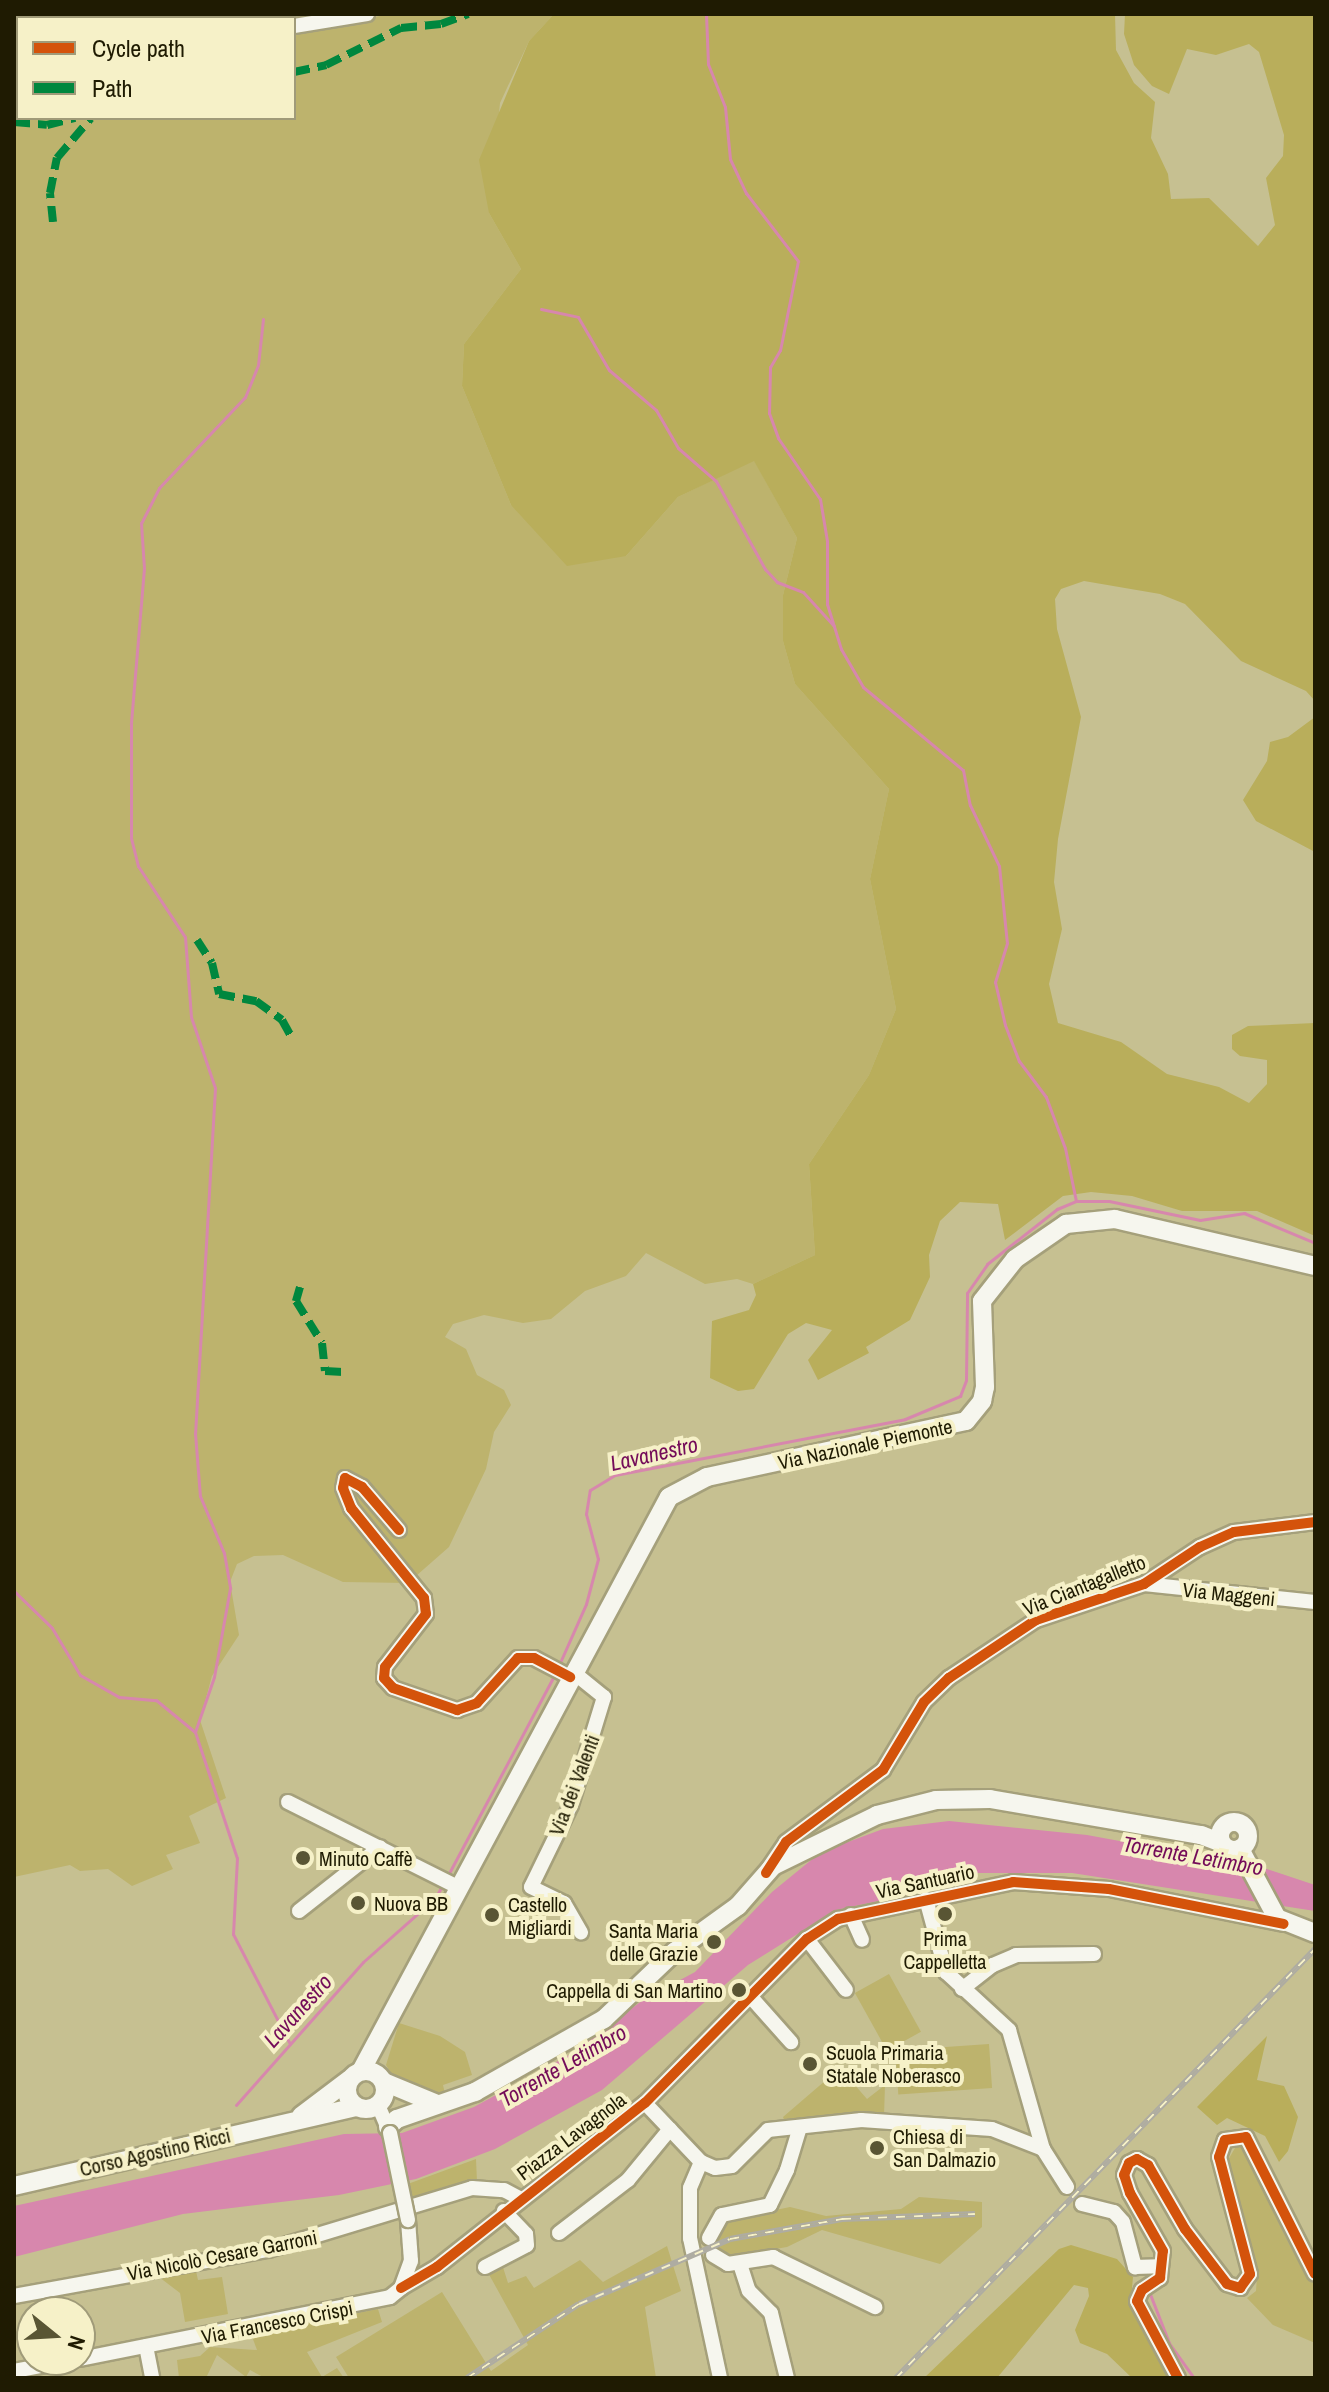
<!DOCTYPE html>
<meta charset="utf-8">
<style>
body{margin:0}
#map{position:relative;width:1329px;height:2392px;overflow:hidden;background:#c6c091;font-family:"Archivo Narrow",sans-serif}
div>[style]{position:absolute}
.green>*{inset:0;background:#bdb36d;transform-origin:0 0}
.forest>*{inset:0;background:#b9ae5b}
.water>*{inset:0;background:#d787ad}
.stream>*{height:3px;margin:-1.5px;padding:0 1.5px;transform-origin:1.5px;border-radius:1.5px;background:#d787ad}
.roads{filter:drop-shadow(2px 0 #a5a07b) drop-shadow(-2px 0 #a5a07b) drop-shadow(0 2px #a5a07b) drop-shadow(0 -2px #a5a07b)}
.minor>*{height:14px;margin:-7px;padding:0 7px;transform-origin:7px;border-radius:7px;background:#f6f6ee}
.major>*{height:18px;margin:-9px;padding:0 9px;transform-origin:9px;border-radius:9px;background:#f6f6ee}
.major>.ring{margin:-9px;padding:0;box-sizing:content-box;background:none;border:18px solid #f6f6ee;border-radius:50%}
.rail>*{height:6px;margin-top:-3px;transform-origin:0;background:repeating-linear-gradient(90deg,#f6f1c8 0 9px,#aeaca2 0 18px);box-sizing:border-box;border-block:2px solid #aeaca2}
.bridges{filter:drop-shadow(2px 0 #a5a07b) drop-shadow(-2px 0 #a5a07b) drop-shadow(0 2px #a5a07b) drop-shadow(0 -2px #a5a07b)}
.minor-bridge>*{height:14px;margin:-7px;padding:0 7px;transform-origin:7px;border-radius:7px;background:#f6f6ee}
.quiet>*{height:8px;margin-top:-4px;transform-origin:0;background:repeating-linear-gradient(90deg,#00873e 0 16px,transparent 0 24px)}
.cycleway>*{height:10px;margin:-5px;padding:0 5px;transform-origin:5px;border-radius:5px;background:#d4530b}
.dots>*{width:22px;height:22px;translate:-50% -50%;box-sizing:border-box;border:4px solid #f6f1c8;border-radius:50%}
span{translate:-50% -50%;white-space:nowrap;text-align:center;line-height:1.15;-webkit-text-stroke:8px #f6f1c8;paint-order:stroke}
.street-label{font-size:20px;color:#1f1b02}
.poi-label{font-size:20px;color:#1f1b02}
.left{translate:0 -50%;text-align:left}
.right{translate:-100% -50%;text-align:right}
.water-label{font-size:22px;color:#740c59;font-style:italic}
.frame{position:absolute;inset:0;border:16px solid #1f1b02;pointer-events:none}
.legend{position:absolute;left:16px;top:16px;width:280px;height:104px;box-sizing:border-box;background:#f6f1c8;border:2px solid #a09b79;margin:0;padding:10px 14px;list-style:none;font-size:24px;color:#1f1b02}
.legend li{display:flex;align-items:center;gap:16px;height:40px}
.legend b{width:40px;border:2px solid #a09b79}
.north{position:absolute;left:16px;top:2296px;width:80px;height:80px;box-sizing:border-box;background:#f6f1c8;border:2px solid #a09b79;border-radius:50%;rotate:108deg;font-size:22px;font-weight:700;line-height:32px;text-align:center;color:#1f1b02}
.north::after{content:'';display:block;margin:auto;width:28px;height:36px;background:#595534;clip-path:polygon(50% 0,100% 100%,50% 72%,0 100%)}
</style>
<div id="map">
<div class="green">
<i style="clip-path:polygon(391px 14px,554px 14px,529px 41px,500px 103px,489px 213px,521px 269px,464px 344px,462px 386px,511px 505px,626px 556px,678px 497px,754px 460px,797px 538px,783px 595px,783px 641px,795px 684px,889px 789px,870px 879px,896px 1009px,869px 1075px,809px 1164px,815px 1255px,753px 1284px,737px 1279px,705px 1284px,646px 1253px,626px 1276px,585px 1291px,551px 1319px,523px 1323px,484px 1315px,453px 1324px,445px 1337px,466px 1349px,477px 1375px,504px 1390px,511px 1405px,494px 1432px,486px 1469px,449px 1547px,408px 1583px,343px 1582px,283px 1555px,254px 1556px,237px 1564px,230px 1582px,239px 1635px,212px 1676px,200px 1720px,226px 1798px,189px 1816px,200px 1843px,166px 1855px,173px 1869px,132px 1886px,108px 1869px,80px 1871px,70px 1865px,14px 1877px,14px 70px,18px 69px,18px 118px,294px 118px,294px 32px)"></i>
<i style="left:889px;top:1974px;width:66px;height:39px;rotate:61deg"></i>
<i style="clip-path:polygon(399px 2023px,440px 2036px,465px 2052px,472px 2075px,443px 2085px,445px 2094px,439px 2096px,395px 2080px,386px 2065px)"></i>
<i style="left:989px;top:2044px;width:44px;height:94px;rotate:86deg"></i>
<i style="clip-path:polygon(840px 2068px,867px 2099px,885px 2085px,884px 2116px,785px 2122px,783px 2117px)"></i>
<i style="clip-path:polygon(1241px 2146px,1291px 2248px,1315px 2284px,1315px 2343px,1273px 2325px,1247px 2298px,1256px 2291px,1257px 2277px,1228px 2160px,1235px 2148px)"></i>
<i style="clip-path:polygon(476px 2159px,477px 2182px,411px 2204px,405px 2185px)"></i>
<i style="clip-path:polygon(919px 2197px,982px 2202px,982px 2227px,940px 2264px,822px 2230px,787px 2247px,735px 2256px,718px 2249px,719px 2226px,741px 2217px,790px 2207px,826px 2216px,901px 2209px)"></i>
<i style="clip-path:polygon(667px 2246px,681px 2291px,645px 2307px,656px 2378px,349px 2378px,336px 2357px,442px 2292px,491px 2371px,528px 2345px,486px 2269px,501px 2261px,508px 2283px,526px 2276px,534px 2288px,580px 2260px,603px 2282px)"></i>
<i style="clip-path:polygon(196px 2271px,198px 2280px,222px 2277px,228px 2314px,185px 2322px,180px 2293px,159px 2277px)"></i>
<i style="clip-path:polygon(378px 2309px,382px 2322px,307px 2352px,322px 2377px,337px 2368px,344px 2378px,265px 2378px,250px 2370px,246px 2377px,217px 2355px,206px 2378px,179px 2378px,177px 2360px,200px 2356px,210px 2347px,257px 2350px,251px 2334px)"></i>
</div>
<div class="forest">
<i style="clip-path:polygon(554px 14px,1115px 14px,1116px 50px,1134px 83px,1155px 102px,1151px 138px,1168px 174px,1171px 199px,1209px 198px,1258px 246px,1275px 225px,1266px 178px,1283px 156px,1284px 135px,1259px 52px,1249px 44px,1216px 55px,1187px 49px,1169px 94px,1152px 86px,1134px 65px,1124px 34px,1125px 14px,1315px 14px,1315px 701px,1306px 691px,1241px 661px,1185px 604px,1160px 594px,1084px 581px,1061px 589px,1055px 599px,1057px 629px,1081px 717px,1058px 839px,1054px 882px,1062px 929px,1049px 984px,1058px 1023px,1121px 1042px,1167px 1074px,1219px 1087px,1249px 1103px,1267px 1084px,1267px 1060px,1240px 1056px,1232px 1049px,1232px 1035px,1248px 1026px,1315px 1023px,1315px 1236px,1257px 1211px,1182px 1211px,1132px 1196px,1091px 1192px,1063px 1196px,1005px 1240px,998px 1204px,960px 1202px,940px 1221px,929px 1255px,930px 1277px,910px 1320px,866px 1347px,869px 1353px,818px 1380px,808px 1360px,832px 1330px,806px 1323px,788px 1334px,754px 1389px,738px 1391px,710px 1378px,712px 1321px,749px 1310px,756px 1295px,753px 1284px,815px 1255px,809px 1164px,869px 1075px,896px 1009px,870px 879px,889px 789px,795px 684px,783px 641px,783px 595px,797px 538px,754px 461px,678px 497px,626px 556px,567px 566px,511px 505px,462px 386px,464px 344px,521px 269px,489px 213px,479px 160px,529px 41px)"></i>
<i style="clip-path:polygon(1315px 717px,1315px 852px,1256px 821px,1243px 800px,1267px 761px,1270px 742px,1288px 737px)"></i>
<i style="clip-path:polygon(1267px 2036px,1257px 2080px,1284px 2086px,1298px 2117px,1288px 2151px,1279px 2162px,1265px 2136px,1227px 2118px,1217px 2125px,1197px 2107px)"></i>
<i style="clip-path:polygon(1071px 2245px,1117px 2259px,1133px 2277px,1131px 2299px,1171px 2378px,1132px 2378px,1107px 2354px,1080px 2343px,1075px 2330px,1089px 2296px,1088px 2288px,1074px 2285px,997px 2378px,924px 2378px,1059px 2249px)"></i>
</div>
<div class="water">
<i style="clip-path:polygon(949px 1821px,1087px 1835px,1261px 1867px,1315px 1885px,1315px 1911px,1072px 1873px,966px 1873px,925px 1891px,836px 1910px,748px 1965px,602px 2090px,495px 2149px,416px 2179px,339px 2195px,183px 2214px,14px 2257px,14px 2206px,344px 2134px,402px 2133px,474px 2107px,571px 2054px,643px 2000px,695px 1972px,772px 1892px,821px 1852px,883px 1829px)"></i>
</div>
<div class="stream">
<i style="left:706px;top:14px;width:50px;rotate:87.7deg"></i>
<i style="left:708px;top:64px;width:46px;rotate:68.4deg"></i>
<i style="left:725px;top:107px;width:52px;rotate:84.5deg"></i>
<i style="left:730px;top:159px;width:38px;rotate:65deg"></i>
<i style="left:746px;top:193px;width:86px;rotate:52.6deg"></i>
<i style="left:798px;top:261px;width:91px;rotate:101.4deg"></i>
<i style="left:780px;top:350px;width:20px;rotate:120deg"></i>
<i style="left:770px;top:367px;width:46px;rotate:91.2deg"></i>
<i style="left:769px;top:413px;width:27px;rotate:70deg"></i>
<i style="left:778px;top:438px;width:74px;rotate:55.5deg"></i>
<i style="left:820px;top:499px;width:43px;rotate:80.5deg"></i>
<i style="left:827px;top:541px;width:63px;rotate:90deg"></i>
<i style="left:827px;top:604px;width:47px;rotate:72.7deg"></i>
<i style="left:841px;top:649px;width:44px;rotate:59.9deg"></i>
<i style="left:863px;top:687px;width:130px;rotate:39.7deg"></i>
<i style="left:963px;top:770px;width:36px;rotate:79deg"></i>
<i style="left:970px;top:805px;width:68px;rotate:64.6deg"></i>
<i style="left:999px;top:866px;width:77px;rotate:84.1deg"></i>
<i style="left:1007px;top:943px;width:41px;rotate:107.1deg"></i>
<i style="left:995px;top:982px;width:44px;rotate:76.9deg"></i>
<i style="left:1005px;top:1025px;width:39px;rotate:69deg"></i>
<i style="left:1019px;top:1061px;width:45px;rotate:53.1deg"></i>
<i style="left:1046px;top:1097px;width:54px;rotate:69.6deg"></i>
<i style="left:1065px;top:1148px;width:54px;rotate:78.3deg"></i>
<i style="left:541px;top:309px;width:38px;rotate:12deg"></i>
<i style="left:578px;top:317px;width:61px;rotate:59.7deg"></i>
<i style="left:609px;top:370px;width:62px;rotate:40.4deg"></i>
<i style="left:656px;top:410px;width:44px;rotate:59.9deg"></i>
<i style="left:678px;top:448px;width:50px;rotate:41deg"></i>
<i style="left:716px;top:481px;width:101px;rotate:60.9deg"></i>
<i style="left:765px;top:569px;width:18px;rotate:47deg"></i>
<i style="left:777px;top:582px;width:28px;rotate:21deg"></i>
<i style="left:803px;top:592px;width:46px;rotate:47.6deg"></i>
<i style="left:263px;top:319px;width:46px;rotate:96.2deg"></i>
<i style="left:258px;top:365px;width:35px;rotate:112deg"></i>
<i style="left:245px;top:397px;width:125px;rotate:133.4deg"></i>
<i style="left:159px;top:488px;width:39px;rotate:117deg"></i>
<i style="left:141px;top:523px;width:45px;rotate:86.2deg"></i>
<i style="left:144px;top:568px;width:157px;rotate:94.8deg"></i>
<i style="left:131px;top:724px;width:114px;rotate:90deg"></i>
<i style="left:131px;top:838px;width:29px;rotate:76deg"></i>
<i style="left:138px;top:866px;width:85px;rotate:56.5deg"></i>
<i style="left:185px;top:937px;width:80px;rotate:85.7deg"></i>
<i style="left:191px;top:1017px;width:75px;rotate:71.3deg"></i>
<i style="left:215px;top:1088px;width:346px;rotate:93.3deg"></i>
<i style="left:195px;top:1433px;width:63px;rotate:85.5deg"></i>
<i style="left:200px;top:1496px;width:62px;rotate:67.2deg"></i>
<i style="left:224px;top:1553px;width:36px;rotate:80deg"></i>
<i style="left:230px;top:1588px;width:90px;rotate:100.2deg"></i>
<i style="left:214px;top:1677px;width:58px;rotate:109.1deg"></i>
<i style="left:195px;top:1732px;width:133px;rotate:71.6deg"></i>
<i style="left:237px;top:1858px;width:76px;rotate:93deg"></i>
<i style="left:233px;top:1934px;width:122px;rotate:62.6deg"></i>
<i style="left:14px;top:1591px;width:53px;rotate:44.2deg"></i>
<i style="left:52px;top:1628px;width:55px;rotate:59.2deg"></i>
<i style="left:80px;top:1675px;width:45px;rotate:29.4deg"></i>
<i style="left:119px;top:1697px;width:37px;rotate:5deg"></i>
<i style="left:156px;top:1700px;width:50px;rotate:39.4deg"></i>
<i style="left:558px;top:1667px;width:69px;rotate:-66deg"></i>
<i style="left:586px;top:1604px;width:47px;rotate:-75.1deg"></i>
<i style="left:598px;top:1559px;width:47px;rotate:-104.9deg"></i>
<i style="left:586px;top:1514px;width:24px;rotate:-81deg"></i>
<i style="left:590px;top:1490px;width:29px;rotate:-31deg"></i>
<i style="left:615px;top:1475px;width:295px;rotate:-10.9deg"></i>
<i style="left:905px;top:1419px;width:60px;rotate:-22.7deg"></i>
<i style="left:960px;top:1396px;width:17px;rotate:-69deg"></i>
<i style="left:966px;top:1380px;width:87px;rotate:-89.3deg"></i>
<i style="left:967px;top:1293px;width:35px;rotate:-55deg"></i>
<i style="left:987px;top:1264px;width:89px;rotate:-38.2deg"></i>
<i style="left:1057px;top:1209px;width:21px;rotate:-23deg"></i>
<i style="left:1076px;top:1201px;width:33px"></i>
<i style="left:1109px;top:1201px;width:93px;rotate:11.8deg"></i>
<i style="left:1200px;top:1220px;width:45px;rotate:-9deg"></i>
<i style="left:1244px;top:1213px;width:77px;rotate:22.9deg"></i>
<i style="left:448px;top:1875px;width:228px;rotate:-62deg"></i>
<i style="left:236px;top:2105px;width:191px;rotate:-48.4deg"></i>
<i style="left:363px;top:1962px;width:96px;rotate:-41.6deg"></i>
<i style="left:435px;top:1898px;width:14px;rotate:-60deg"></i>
<i style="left:1150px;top:2294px;width:53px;rotate:68.8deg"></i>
<i style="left:1169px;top:2343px;width:43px;rotate:54.5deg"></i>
</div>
<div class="roads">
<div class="minor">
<i style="left:221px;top:14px;width:12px;rotate:20deg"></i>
<i style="left:106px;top:18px;width:5px;rotate:-53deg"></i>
<i style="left:294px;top:26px;width:74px;rotate:-9.3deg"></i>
<i style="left:14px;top:62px;width:4px;rotate:-27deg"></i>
<i style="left:399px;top:1530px;width:57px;rotate:-130.7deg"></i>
<i style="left:362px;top:1487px;width:19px;rotate:-152deg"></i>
<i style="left:345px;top:1478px;width:10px;rotate:101deg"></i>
<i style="left:343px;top:1488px;width:22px;rotate:68deg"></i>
<i style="left:351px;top:1508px;width:116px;rotate:51deg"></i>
<i style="left:424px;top:1598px;width:16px;rotate:83deg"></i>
<i style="left:426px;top:1614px;width:67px;rotate:127.7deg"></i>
<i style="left:385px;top:1667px;width:11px;rotate:95deg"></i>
<i style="left:384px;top:1678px;width:13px;rotate:48deg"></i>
<i style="left:393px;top:1688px;width:68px;rotate:19deg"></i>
<i style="left:457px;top:1710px;width:21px;rotate:-19deg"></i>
<i style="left:477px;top:1703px;width:61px;rotate:-47.7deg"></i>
<i style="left:518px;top:1658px;width:16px"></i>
<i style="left:534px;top:1658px;width:41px;rotate:27.8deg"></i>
<i style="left:1144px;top:1584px;width:172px;rotate:6deg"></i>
<i style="left:573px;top:1672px;width:40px;rotate:39deg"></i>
<i style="left:604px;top:1697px;width:113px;rotate:107deg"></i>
<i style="left:571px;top:1805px;width:91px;rotate:116deg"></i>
<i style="left:531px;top:1887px;width:37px;rotate:26deg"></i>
<i style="left:564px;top:1903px;width:34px;rotate:60deg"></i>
<i style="left:288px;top:1802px;width:192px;rotate:26.6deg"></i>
<i style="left:766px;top:1872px;width:36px;rotate:-56deg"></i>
<i style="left:786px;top:1842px;width:121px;rotate:-36.6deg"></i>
<i style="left:883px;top:1770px;width:79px;rotate:-58.9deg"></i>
<i style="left:924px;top:1702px;width:35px;rotate:-44deg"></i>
<i style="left:949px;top:1678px;width:105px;rotate:-33.7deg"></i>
<i style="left:1036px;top:1620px;width:114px;rotate:-18.4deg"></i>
<i style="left:1144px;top:1584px;width:67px;rotate:-33.5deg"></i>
<i style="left:1200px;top:1547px;width:37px;rotate:-24deg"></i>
<i style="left:1234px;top:1532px;width:82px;rotate:-7deg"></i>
<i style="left:926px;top:1899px;width:76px;rotate:74.7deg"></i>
<i style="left:946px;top:1972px;width:86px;rotate:42.6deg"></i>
<i style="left:1009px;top:2030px;width:124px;rotate:74.1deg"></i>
<i style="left:1043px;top:2149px;width:45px;rotate:57.7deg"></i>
<i style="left:299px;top:1911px;width:103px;rotate:-38.3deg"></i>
<i style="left:851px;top:1915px;width:27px;rotate:66deg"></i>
<i style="left:807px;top:1939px;width:64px;rotate:52.6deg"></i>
<i style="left:962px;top:1989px;width:39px;rotate:-38deg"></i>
<i style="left:993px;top:1965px;width:25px;rotate:-23deg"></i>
<i style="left:1016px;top:1955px;width:78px;rotate:-0.7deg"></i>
<i style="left:750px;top:1996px;width:62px;rotate:48.3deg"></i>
<i style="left:645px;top:2103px;width:81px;rotate:46.5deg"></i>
<i style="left:701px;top:2162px;width:15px;rotate:23deg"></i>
<i style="left:715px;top:2168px;width:17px;rotate:-7deg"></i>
<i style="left:732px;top:2166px;width:51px;rotate:-45deg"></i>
<i style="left:768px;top:2130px;width:94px;rotate:-6.1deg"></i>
<i style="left:861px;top:2120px;width:131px;rotate:3.9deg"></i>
<i style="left:992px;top:2129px;width:55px;rotate:21.4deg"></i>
<i style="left:378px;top:2105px;width:30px;rotate:67deg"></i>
<i style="left:701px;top:2162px;width:28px;rotate:113deg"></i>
<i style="left:690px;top:2188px;width:50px;rotate:90deg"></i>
<i style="left:690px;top:2238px;width:143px;rotate:77.9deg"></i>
<i style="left:1082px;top:2204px;width:33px;rotate:14deg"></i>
<i style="left:1114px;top:2212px;width:13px;rotate:48deg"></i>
<i style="left:1123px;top:2222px;width:47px;rotate:75.1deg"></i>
<i style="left:1135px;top:2267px;width:24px;rotate:-2deg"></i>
<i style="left:559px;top:2233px;width:87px;rotate:-37.5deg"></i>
<i style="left:628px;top:2180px;width:66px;rotate:-50.5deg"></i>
<i style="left:709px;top:2238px;width:26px;rotate:-61deg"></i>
<i style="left:722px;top:2215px;width:49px;rotate:-11.8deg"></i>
<i style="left:770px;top:2205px;width:39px;rotate:-64deg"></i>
<i style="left:787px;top:2170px;width:45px;rotate:-73.2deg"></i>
<i style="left:713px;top:2255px;width:17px;rotate:31deg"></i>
<i style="left:728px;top:2264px;width:46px;rotate:-8.8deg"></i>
<i style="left:773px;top:2257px;width:114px;rotate:26.1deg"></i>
<i style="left:740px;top:2264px;width:28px;rotate:72deg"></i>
<i style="left:749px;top:2291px;width:31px;rotate:45deg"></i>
<i style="left:771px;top:2313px;width:67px;rotate:76.2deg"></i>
<i style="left:485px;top:2267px;width:47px;rotate:-27.6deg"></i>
<i style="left:527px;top:2245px;width:11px;rotate:-95deg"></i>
<i style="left:526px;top:2234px;width:32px;rotate:-134deg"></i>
<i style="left:401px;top:2288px;width:42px;rotate:-30.3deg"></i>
<i style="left:437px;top:2267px;width:265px;rotate:-38.3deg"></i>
<i style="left:645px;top:2103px;width:231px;rotate:-45.4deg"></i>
<i style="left:807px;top:1939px;width:37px;rotate:-33deg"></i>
<i style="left:838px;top:1919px;width:179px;rotate:-11.9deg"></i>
<i style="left:1013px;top:1882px;width:96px;rotate:4.2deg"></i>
<i style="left:1109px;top:1889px;width:178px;rotate:11.3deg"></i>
<i style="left:14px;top:2296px;width:258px;rotate:-10.3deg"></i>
<i style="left:268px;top:2250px;width:213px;rotate:-16.9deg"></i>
<i style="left:472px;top:2188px;width:32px;rotate:4deg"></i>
<i style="left:504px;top:2190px;width:17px;rotate:28deg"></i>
<i style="left:146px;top:2346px;width:33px;rotate:79deg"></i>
<i style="left:80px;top:2359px;width:316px;rotate:-11.3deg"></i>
<i style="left:390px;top:2297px;width:14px;rotate:-39deg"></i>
<i style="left:401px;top:2288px;width:29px;rotate:-70deg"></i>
<i style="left:411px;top:2261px;width:41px;rotate:-94.2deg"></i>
<i style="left:14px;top:2371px;width:60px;rotate:-10.6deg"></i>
<i style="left:1178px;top:2378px;width:87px;rotate:-118deg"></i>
<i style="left:1137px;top:2301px;width:12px;rotate:-66deg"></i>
<i style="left:1142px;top:2290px;width:22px;rotate:-34deg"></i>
<i style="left:1160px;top:2278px;width:27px;rotate:-84deg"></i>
<i style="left:1163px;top:2251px;width:67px;rotate:-119.6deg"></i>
<i style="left:1130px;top:2193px;width:19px;rotate:-108deg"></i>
<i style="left:1124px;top:2175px;width:13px;rotate:-67deg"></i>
<i style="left:1129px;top:2163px;width:9px;rotate:-27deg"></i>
<i style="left:1137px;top:2159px;width:13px;rotate:29deg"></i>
<i style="left:1148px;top:2165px;width:74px;rotate:60deg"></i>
<i style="left:1185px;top:2229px;width:69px;rotate:52.6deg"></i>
<i style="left:1227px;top:2284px;width:14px;rotate:17deg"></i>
<i style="left:1240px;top:2288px;width:17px;rotate:-54deg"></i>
<i style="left:1250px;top:2274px;width:121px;rotate:-104.8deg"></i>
<i style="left:1219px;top:2157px;width:18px;rotate:-71deg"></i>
<i style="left:1225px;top:2140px;width:21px;rotate:-8deg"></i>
<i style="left:1246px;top:2137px;width:153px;rotate:63.3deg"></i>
</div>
<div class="major">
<i class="ring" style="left:1220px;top:1822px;width:10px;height:10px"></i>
<i style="left:1240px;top:1849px;width:78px;rotate:61.8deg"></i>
<i style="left:1277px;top:1918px;width:41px;rotate:21.5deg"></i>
<i class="ring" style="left:347px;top:2071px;width:20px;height:20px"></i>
<i style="left:361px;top:2071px;width:651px;rotate:-61.78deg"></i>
<i style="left:669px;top:1497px;width:43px;rotate:-27.8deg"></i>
<i style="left:707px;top:1477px;width:265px;rotate:-12.2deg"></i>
<i style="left:966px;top:1421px;width:26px;rotate:-51deg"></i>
<i style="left:982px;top:1401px;width:14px;rotate:-78deg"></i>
<i style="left:985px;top:1387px;width:86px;rotate:-92deg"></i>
<i style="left:982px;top:1301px;width:53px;rotate:-51.8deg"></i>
<i style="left:1015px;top:1259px;width:62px;rotate:-34.5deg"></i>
<i style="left:1066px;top:1224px;width:49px;rotate:-5.8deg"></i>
<i style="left:1115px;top:1219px;width:205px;rotate:13.2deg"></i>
<i style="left:384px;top:2082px;width:57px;rotate:22.5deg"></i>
<i style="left:301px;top:2116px;width:61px;rotate:-37.1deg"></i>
<i style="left:388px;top:2127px;width:12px;rotate:-42deg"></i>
<i style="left:397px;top:2119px;width:83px;rotate:-19.1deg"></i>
<i style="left:475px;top:2092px;width:148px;rotate:-29.5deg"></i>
<i style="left:604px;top:2019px;width:97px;rotate:-43.7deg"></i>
<i style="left:674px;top:1952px;width:79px;rotate:-35.7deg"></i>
<i style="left:738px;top:1906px;width:53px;rotate:-48.8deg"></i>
<i style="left:773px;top:1866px;width:116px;rotate:-26.1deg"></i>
<i style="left:877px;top:1815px;width:61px;rotate:-14.3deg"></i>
<i style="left:936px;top:1800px;width:54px;rotate:-1.1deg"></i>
<i style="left:990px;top:1799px;width:214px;rotate:9.7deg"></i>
<i style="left:1201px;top:1835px;width:22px;rotate:21deg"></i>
<i style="left:14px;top:2186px;width:351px;rotate:-13deg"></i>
</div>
</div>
<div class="rail">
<i style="left:467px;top:2378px;width:134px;rotate:-33.5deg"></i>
<i style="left:579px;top:2304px;width:164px;rotate:-23.3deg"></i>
<i style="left:730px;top:2239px;width:114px;rotate:-10.1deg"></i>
<i style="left:842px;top:2219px;width:133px;rotate:-2.2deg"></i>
<i style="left:896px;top:2378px;width:600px;rotate:-45.68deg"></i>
</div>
<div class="bridges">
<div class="minor-bridge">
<i style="left:390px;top:2133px;width:89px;rotate:78.3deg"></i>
</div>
</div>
<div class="quiet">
<i style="left:192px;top:14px;width:4px;rotate:76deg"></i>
<i style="left:294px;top:72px;width:33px;rotate:-12deg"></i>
<i style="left:326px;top:65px;width:84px;rotate:-26.3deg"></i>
<i style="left:401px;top:28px;width:40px;rotate:-5.7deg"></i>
<i style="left:441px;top:24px;width:29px;rotate:-20deg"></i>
<i style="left:14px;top:122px;width:33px;rotate:5deg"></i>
<i style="left:47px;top:125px;width:29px;rotate:-14deg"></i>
<i style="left:53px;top:222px;width:29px;rotate:-96deg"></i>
<i style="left:50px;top:193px;width:36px;rotate:-79deg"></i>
<i style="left:57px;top:158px;width:52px;rotate:-49.6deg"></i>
<i style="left:197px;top:940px;width:27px;rotate:57deg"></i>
<i style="left:212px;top:963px;width:32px;rotate:77deg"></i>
<i style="left:219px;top:994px;width:38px;rotate:11deg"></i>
<i style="left:256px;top:1001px;width:32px;rotate:36deg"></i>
<i style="left:282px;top:1020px;width:18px;rotate:61deg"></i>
<i style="left:300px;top:1287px;width:15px;rotate:106deg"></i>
<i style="left:296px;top:1301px;width:49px;rotate:58.2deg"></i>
<i style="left:322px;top:1343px;width:28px;rotate:84deg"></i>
<i style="left:325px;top:1371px;width:18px;rotate:3deg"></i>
</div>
<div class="cycleway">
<i style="left:399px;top:1530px;width:57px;rotate:-130.7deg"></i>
<i style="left:362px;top:1487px;width:19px;rotate:-152deg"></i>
<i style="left:345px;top:1478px;width:10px;rotate:101deg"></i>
<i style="left:343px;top:1488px;width:22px;rotate:68deg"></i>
<i style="left:351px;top:1508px;width:116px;rotate:51deg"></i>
<i style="left:424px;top:1598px;width:16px;rotate:83deg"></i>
<i style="left:426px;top:1614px;width:67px;rotate:127.7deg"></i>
<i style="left:385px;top:1667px;width:11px;rotate:95deg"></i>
<i style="left:384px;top:1678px;width:13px;rotate:48deg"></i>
<i style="left:393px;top:1688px;width:68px;rotate:19deg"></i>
<i style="left:457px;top:1710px;width:21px;rotate:-19deg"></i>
<i style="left:477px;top:1703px;width:61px;rotate:-47.7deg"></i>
<i style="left:518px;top:1658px;width:16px"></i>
<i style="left:534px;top:1658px;width:41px;rotate:27.8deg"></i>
<i style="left:766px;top:1873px;width:37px;rotate:-57deg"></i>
<i style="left:786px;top:1842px;width:121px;rotate:-36.6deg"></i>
<i style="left:883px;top:1770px;width:79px;rotate:-58.9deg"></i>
<i style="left:924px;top:1702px;width:35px;rotate:-44deg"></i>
<i style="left:949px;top:1678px;width:105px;rotate:-33.7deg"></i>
<i style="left:1036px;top:1620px;width:114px;rotate:-18.4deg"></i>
<i style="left:1144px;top:1584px;width:67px;rotate:-33.5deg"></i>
<i style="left:1200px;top:1547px;width:37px;rotate:-24deg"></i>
<i style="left:1234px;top:1532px;width:82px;rotate:-7deg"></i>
<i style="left:401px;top:2288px;width:42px;rotate:-30.3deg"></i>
<i style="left:437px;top:2267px;width:265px;rotate:-38.3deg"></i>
<i style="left:645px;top:2103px;width:231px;rotate:-45.4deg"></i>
<i style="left:807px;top:1939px;width:37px;rotate:-33deg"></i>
<i style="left:838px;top:1919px;width:179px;rotate:-11.9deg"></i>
<i style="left:1013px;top:1882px;width:96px;rotate:4.2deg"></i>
<i style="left:1109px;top:1889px;width:178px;rotate:11.3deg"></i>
<i style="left:1178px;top:2378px;width:87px;rotate:-118deg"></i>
<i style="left:1137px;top:2301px;width:12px;rotate:-66deg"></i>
<i style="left:1142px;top:2290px;width:22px;rotate:-34deg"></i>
<i style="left:1160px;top:2278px;width:27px;rotate:-84deg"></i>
<i style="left:1163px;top:2251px;width:67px;rotate:-119.6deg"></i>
<i style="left:1130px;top:2193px;width:19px;rotate:-108deg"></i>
<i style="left:1124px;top:2175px;width:13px;rotate:-67deg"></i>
<i style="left:1129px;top:2163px;width:9px;rotate:-27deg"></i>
<i style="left:1137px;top:2159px;width:13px;rotate:29deg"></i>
<i style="left:1148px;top:2165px;width:74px;rotate:60deg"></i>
<i style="left:1185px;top:2229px;width:69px;rotate:52.6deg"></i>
<i style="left:1227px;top:2284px;width:14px;rotate:17deg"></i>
<i style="left:1240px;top:2288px;width:17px;rotate:-54deg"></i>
<i style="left:1250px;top:2274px;width:121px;rotate:-104.8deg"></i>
<i style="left:1219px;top:2157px;width:18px;rotate:-71deg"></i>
<i style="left:1225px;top:2140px;width:21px;rotate:-8deg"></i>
<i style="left:1246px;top:2137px;width:153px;rotate:63.3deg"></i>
</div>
<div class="dots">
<i style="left:303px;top:1858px;background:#595534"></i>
<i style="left:358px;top:1903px;background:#595534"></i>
<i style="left:945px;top:1914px;background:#595534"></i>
<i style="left:492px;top:1915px;background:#595534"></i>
<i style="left:714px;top:1942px;background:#595534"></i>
<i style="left:739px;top:1990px;background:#595534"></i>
<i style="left:810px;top:2064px;background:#595534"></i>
<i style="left:877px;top:2148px;background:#595534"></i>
</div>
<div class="street-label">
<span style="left:865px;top:1444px;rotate:-12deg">Via Nazionale Piemonte</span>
<span style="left:1084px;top:1585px;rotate:-22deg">Via Ciantagalletto</span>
<span style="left:1229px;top:1594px;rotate:6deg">Via Maggeni</span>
<span style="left:574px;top:1785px;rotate:-69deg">Via dei Valenti</span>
<span style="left:925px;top:1881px;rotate:-12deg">Via Santuario</span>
<span style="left:571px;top:2136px;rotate:-37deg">Piazza Lavagnola</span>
<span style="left:155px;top:2152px;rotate:-13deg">Corso Agostino Ricci</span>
<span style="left:222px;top:2255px;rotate:-11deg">Via Nicolò Cesare Garroni</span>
<span style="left:277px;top:2322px;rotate:-11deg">Via Francesco Crispi</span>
</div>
<div class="poi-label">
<span class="left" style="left:319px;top:1858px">Minuto Caffè</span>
<span class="left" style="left:374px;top:1903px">Nuova BB</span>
<span class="left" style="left:508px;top:1916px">Castello<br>Migliardi</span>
<span class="right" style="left:698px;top:1942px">Santa Maria<br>delle Grazie</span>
<span style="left:945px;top:1950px">Prima<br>Cappelletta</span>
<span class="right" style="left:723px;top:1990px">Cappella di San Martino</span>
<span class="left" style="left:826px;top:2064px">Scuola Primaria<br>Statale Noberasco</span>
<span class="left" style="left:893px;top:2148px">Chiesa di<br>San Dalmazio</span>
</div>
<div class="water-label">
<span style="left:654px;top:1454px;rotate:-13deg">Lavanestro</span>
<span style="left:1193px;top:1856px;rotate:10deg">Torrente Letimbro</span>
<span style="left:298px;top:2011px;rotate:-48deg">Lavanestro</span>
<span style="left:563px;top:2066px;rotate:-30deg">Torrente Letimbro</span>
</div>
<div class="frame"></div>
<ul class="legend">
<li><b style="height:10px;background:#d4530b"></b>Cycle path</li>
<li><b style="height:10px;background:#00873e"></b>Path</li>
</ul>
<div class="north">N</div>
</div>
